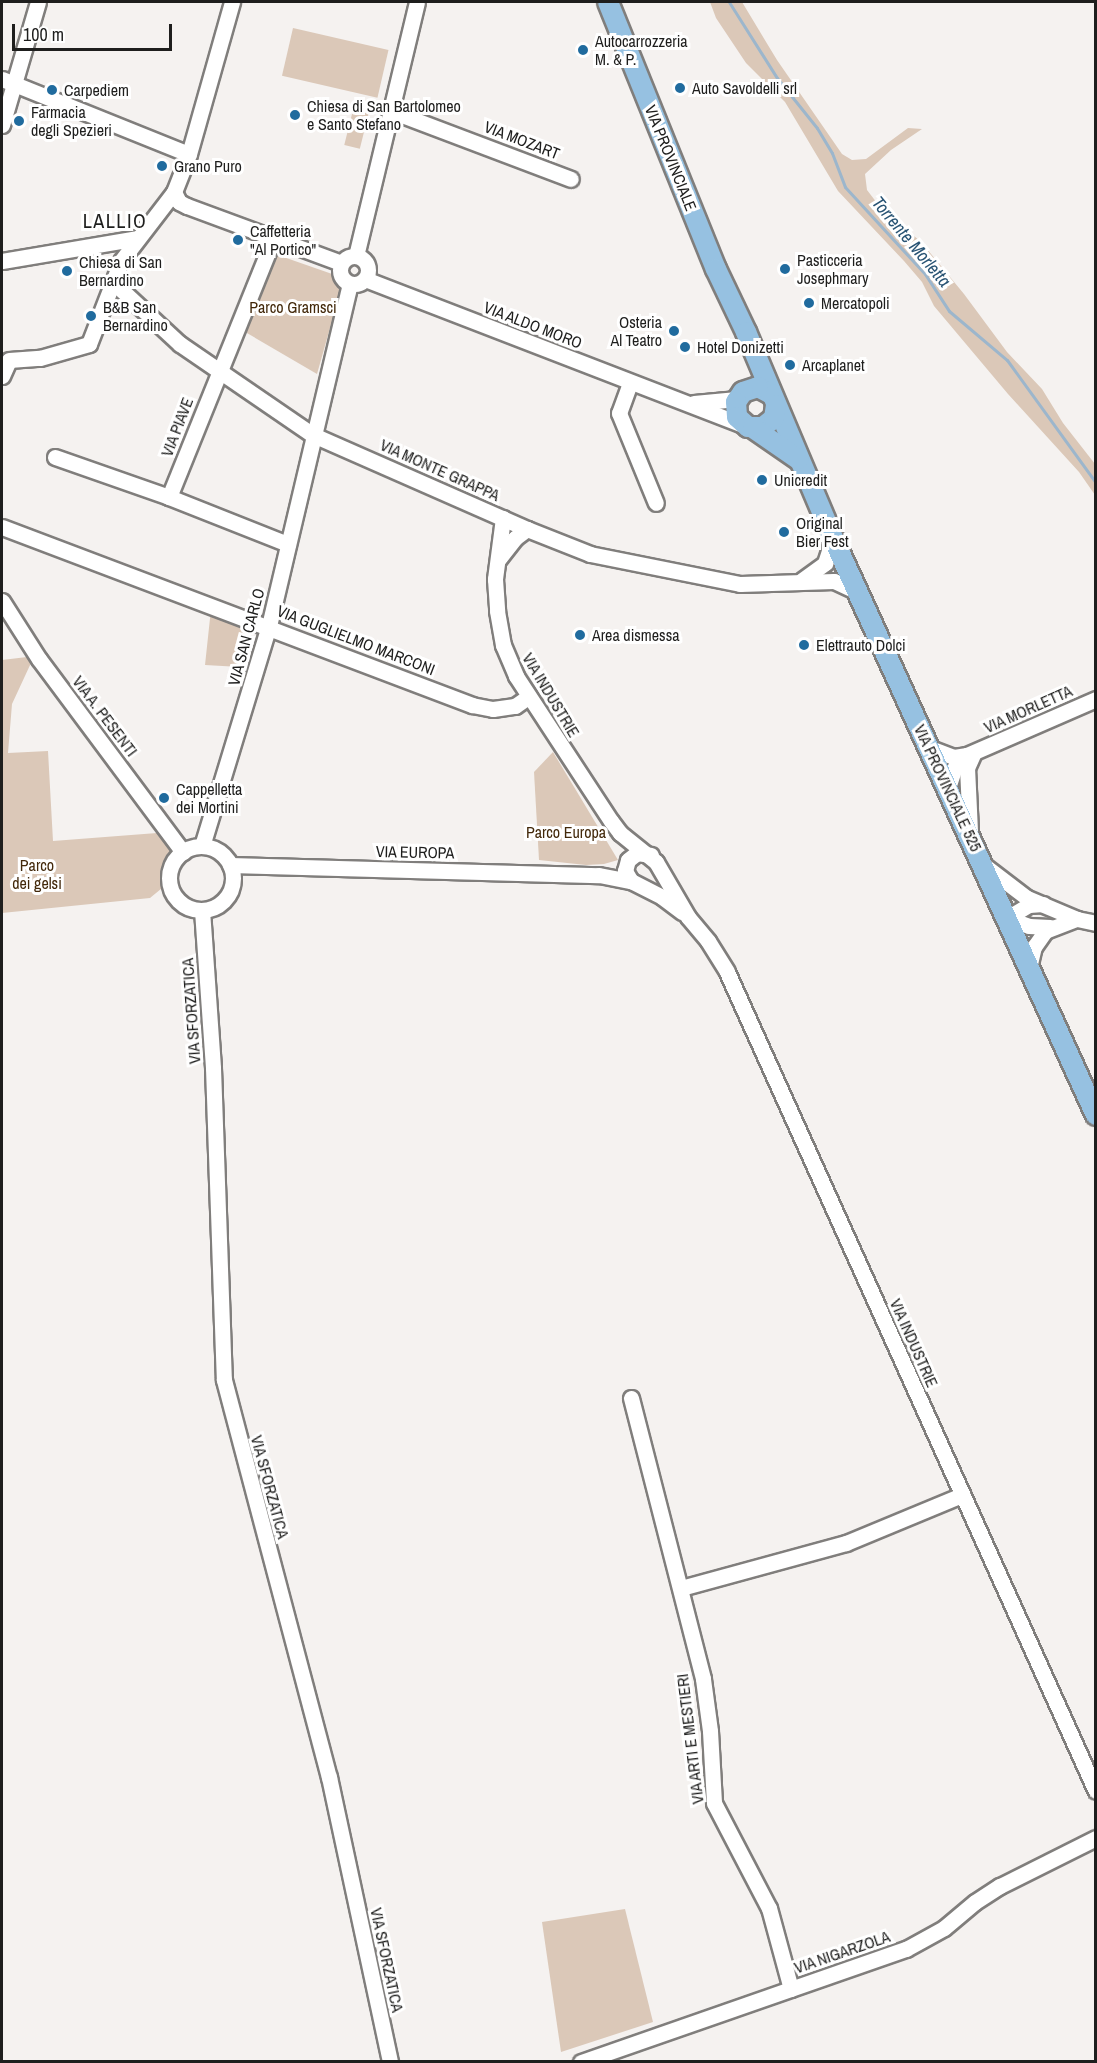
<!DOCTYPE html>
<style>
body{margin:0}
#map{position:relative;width:1097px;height:2063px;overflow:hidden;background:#f5f2f0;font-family:"Archivo Narrow",sans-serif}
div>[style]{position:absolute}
.green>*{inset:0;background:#dbc8b8;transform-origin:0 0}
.stream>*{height:3px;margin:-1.5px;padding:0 1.5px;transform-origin:1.5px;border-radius:1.5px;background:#9cb6cc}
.roads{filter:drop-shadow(2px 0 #807e7c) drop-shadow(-2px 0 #807e7c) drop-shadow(0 2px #807e7c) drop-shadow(0 -2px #807e7c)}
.minor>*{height:15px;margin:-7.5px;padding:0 7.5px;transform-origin:7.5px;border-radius:7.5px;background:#fff}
.minor>.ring{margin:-7.5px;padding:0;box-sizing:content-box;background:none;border:15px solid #fff;border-radius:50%}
.major>*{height:20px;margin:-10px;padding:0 10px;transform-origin:10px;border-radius:10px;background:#96c1e1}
.dots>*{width:16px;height:16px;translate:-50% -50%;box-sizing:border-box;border:3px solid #fff;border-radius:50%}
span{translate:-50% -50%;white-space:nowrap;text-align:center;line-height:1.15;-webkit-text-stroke:6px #fff;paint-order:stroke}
.poi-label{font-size:16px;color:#1e1e1d}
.left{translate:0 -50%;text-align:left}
.right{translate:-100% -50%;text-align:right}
.street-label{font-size:16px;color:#1e1e1d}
.park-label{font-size:16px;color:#42280a}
.water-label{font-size:18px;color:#295474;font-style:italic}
.quarter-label{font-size:20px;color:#1e1e1d;letter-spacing:1.5px}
.frame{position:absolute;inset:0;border:3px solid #1e1e1d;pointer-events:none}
.scale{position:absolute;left:12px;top:24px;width:160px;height:27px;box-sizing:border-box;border:3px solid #1e1e1d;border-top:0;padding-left:8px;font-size:18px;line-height:21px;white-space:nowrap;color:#1e1e1d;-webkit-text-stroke:4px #fff;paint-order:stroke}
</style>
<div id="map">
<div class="green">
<i style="clip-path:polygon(710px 2px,742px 2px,777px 60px,842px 154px,852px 160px,866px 159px,908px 128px,922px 129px,891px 150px,865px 174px,867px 190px,877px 203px,922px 243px,964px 294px,1007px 352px,1042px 389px,1063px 423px,1095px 464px,1095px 495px,1079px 472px,1008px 394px,934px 306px,922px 282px,904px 261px,838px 191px,785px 102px,746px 63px,716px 18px)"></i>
<i style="left:293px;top:28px;width:98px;height:49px;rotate:13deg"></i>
<i style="left:353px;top:110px;width:16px;height:36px;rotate:14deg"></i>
<i style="clip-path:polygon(272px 253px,335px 275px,341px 289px,317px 374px,240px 329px)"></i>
<i style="clip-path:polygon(211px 609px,251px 625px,253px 632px,249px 648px,245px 647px,240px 667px,205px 665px)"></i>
<i style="clip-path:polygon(27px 657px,31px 663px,12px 704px,8px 753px,48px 751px,53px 841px,157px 833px,174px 852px,168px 866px,167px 884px,150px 898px,2px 913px,2px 660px)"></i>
<i style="clip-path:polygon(553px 752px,618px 860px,604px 864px,586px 865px,539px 860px,534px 772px)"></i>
<i style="clip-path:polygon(625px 1909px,653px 2022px,561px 2052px,542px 1922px)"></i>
</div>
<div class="stream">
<i style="left:729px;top:2px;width:90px;rotate:57.7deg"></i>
<i style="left:777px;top:78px;width:64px;rotate:51.3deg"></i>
<i style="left:817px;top:128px;width:29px;rotate:59deg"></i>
<i style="left:832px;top:153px;width:36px;rotate:69deg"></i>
<i style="left:845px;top:187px;width:118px;rotate:47.4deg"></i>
<i style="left:925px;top:274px;width:44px;rotate:57deg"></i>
<i style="left:949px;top:311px;width:76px;rotate:40.2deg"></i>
<i style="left:1007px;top:360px;width:152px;rotate:54.1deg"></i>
</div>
<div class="roads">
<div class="minor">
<i style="left:2px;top:79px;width:201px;rotate:21.9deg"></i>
<i style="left:391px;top:111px;width:192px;rotate:20.7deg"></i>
<i style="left:2px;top:125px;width:128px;rotate:-73.7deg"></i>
<i style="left:174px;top:192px;width:11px;rotate:63deg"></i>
<i style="left:179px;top:202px;width:9px;rotate:27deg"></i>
<i style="left:187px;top:206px;width:164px;rotate:20.3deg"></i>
<i style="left:356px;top:256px;width:261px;rotate:-76.5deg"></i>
<i class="ring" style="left:340px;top:256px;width:13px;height:13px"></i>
<i style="left:2px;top:261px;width:138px;rotate:-9.6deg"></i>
<i style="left:365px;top:279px;width:408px;rotate:21.1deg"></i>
<i style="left:113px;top:282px;width:91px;rotate:42.8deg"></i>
<i style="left:180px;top:344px;width:161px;rotate:34.4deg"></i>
<i style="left:313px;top:435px;width:234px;rotate:23.7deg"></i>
<i style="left:527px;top:529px;width:68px;rotate:21.6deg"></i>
<i style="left:590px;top:554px;width:153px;rotate:11.3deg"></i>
<i style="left:740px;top:584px;width:94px;rotate:-1.8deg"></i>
<i style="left:834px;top:581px;width:26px;rotate:25deg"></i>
<i style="left:2px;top:376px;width:17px;rotate:-66deg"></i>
<i style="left:9px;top:360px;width:31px;rotate:-4deg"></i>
<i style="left:40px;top:358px;width:51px;rotate:-15.9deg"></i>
<i style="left:89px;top:344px;width:89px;rotate:-68.9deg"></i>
<i style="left:121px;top:261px;width:87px;rotate:-52.5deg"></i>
<i style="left:174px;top:192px;width:41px;rotate:-68.5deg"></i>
<i style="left:189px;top:154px;width:158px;rotate:-74.2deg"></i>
<i style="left:630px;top:383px;width:32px;rotate:110deg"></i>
<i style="left:619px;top:413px;width:97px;rotate:67.7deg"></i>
<i style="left:694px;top:403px;width:43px;rotate:-5.3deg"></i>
<i style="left:55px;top:457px;width:121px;rotate:19.3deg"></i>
<i style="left:169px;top:497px;width:128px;rotate:21.6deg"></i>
<i style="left:169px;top:497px;width:278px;rotate:-68deg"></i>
<i style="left:503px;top:518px;width:62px;rotate:97.5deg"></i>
<i style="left:495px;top:579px;width:32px;rotate:86deg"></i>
<i style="left:497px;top:611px;width:35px;rotate:80deg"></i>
<i style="left:503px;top:645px;width:34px;rotate:67deg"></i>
<i style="left:516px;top:676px;width:173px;rotate:56.8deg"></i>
<i style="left:611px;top:821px;width:15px;rotate:53deg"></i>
<i style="left:620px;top:833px;width:46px;rotate:38.9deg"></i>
<i style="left:656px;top:862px;width:64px;rotate:59.8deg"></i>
<i style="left:688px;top:917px;width:31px;rotate:50deg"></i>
<i style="left:708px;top:941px;width:36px;rotate:58deg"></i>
<i style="left:727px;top:972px;width:898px;rotate:65.75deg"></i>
<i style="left:2px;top:527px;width:503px;rotate:20.74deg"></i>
<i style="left:472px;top:705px;width:21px;rotate:11deg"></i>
<i style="left:493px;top:709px;width:22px;rotate:-8deg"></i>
<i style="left:515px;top:706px;width:16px;rotate:-35deg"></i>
<i style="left:498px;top:560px;width:28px;rotate:-52deg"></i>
<i style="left:515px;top:538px;width:15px;rotate:-37deg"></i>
<i style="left:802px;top:580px;width:29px;rotate:-36deg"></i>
<i style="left:825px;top:563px;width:26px;rotate:-72deg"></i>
<i style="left:2px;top:601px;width:69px;rotate:57.5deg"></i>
<i style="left:39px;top:659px;width:241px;rotate:53.3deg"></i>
<i style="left:930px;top:748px;width:26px;rotate:21deg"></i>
<i style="left:954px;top:757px;width:13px;rotate:-9deg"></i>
<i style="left:967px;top:755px;width:141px;rotate:-23.5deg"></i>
<i style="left:948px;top:788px;width:22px;rotate:-72deg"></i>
<i style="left:955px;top:767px;width:17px;rotate:-45deg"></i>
<i style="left:970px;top:831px;width:63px;rotate:-92.7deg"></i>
<i style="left:967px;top:768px;width:17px;rotate:-66deg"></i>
<i style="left:202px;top:846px;width:230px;rotate:-73.1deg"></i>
<i style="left:269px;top:626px;width:351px;rotate:-76.7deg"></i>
<i class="ring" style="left:169px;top:846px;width:49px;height:49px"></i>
<i style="left:230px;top:865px;width:369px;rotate:1.6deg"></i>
<i style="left:599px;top:875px;width:33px;rotate:11deg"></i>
<i style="left:631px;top:881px;width:35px;rotate:27deg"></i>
<i style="left:662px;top:897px;width:25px;rotate:37deg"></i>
<i style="left:985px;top:866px;width:53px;rotate:37.3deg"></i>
<i style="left:1027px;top:898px;width:54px;rotate:22.8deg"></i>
<i style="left:1077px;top:919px;width:19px;rotate:12deg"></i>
<i style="left:631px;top:881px;width:12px;rotate:-121deg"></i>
<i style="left:625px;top:871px;width:11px;rotate:-75deg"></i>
<i style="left:628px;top:860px;width:11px;rotate:-38deg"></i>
<i style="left:637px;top:853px;width:14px;rotate:8deg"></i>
<i style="left:202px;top:910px;width:158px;rotate:86deg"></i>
<i style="left:213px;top:1068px;width:312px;rotate:88deg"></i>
<i style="left:224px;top:1380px;width:411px;rotate:75.2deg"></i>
<i style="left:329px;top:1777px;width:291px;rotate:77.9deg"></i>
<i style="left:1007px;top:918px;width:23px;rotate:20deg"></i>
<i style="left:1029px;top:926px;width:21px;rotate:3deg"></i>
<i style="left:1007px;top:918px;width:26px;rotate:-31deg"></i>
<i style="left:1029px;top:905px;width:14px;rotate:-4deg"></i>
<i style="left:1029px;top:968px;width:22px;rotate:-77deg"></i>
<i style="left:1034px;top:947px;width:19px;rotate:-55deg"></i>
<i style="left:1045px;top:931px;width:34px;rotate:-21deg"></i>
<i style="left:631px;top:1398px;width:290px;rotate:75.6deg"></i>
<i style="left:703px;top:1679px;width:52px;rotate:82.3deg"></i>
<i style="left:710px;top:1731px;width:72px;rotate:86.8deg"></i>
<i style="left:714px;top:1803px;width:119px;rotate:62.4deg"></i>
<i style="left:769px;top:1908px;width:84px;rotate:74.8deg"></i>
<i style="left:681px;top:1588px;width:171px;rotate:-15.3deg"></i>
<i style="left:846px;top:1543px;width:126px;rotate:-22.5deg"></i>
<i style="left:581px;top:2062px;width:344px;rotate:-19.2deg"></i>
<i style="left:906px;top:1949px;width:43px;rotate:-28.9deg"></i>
<i style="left:944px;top:1928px;width:40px;rotate:-40deg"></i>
<i style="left:975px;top:1902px;width:30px;rotate:-33deg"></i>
<i style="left:1000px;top:1886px;width:107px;rotate:-26.6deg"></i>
</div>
<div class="major">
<i style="left:608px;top:2px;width:288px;rotate:68deg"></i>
<i style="left:716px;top:269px;width:70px;rotate:64.5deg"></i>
<i style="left:746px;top:332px;width:224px;rotate:67.1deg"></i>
<i style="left:833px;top:538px;width:634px;rotate:65.5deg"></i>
<i style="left:771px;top:394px;width:15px;rotate:-152deg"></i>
<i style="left:758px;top:387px;width:16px;rotate:162deg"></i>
<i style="left:743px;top:392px;width:12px;rotate:125deg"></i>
<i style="left:736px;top:402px;width:15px;rotate:86deg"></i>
<i style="left:737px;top:417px;width:15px;rotate:42deg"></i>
<i style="left:748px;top:427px;width:15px"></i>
<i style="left:763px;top:427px;width:14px;rotate:-39deg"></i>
<i style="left:774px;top:418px;width:13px;rotate:-81deg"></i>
<i style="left:753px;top:428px;width:55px;rotate:34.6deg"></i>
</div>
</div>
<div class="dots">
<i style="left:583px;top:50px;background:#206b9e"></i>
<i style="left:680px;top:88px;background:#206b9e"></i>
<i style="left:52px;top:90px;background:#206b9e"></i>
<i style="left:295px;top:115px;background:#206b9e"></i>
<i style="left:19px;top:121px;background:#206b9e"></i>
<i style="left:162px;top:166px;background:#206b9e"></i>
<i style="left:238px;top:240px;background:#206b9e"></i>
<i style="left:785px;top:269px;background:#206b9e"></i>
<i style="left:67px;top:271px;background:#206b9e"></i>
<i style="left:809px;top:303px;background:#206b9e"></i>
<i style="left:91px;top:316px;background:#206b9e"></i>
<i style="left:674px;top:331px;background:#206b9e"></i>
<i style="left:685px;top:347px;background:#206b9e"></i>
<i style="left:790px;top:365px;background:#206b9e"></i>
<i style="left:762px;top:480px;background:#206b9e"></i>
<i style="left:784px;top:532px;background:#206b9e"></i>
<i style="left:580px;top:635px;background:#206b9e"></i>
<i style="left:804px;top:645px;background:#206b9e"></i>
<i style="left:164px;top:798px;background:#206b9e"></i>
</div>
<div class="poi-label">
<span class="left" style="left:595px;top:50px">Autocarrozzeria<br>M. &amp; P.</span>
<span class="left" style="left:692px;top:88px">Auto Savoldelli srl</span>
<span class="left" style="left:64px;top:90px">Carpediem</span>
<span class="left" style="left:307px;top:115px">Chiesa di San Bartolomeo<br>e Santo Stefano</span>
<span class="left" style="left:31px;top:121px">Farmacia<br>degli Spezieri</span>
<span class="left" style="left:174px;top:166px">Grano Puro</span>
<span class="left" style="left:250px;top:240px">Caffetteria<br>"Al Portico"</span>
<span class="left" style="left:797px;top:269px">Pasticceria<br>Josephmary</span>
<span class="left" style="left:79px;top:271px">Chiesa di San<br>Bernardino</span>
<span class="left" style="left:821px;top:303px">Mercatopoli</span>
<span class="left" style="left:103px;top:316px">B&amp;B San<br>Bernardino</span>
<span class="right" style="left:662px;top:331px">Osteria<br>Al Teatro</span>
<span class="left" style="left:697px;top:347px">Hotel Donizetti</span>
<span class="left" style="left:802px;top:365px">Arcaplanet</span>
<span class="left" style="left:774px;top:480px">Unicredit</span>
<span class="left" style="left:796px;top:532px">Original<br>Bier Fest</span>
<span class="left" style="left:592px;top:635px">Area dismessa</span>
<span class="left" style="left:816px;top:645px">Elettrauto Dolci</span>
<span class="left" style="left:176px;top:798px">Cappelletta<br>dei Mortini</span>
</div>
<div class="street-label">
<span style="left:522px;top:140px;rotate:21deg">VIA MOZART</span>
<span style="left:671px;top:158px;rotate:68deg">VIA PROVINCIALE</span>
<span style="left:533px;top:325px;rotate:21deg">VIA ALDO MORO</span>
<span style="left:177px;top:427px;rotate:-69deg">VIA PIAVE</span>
<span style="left:440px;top:470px;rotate:24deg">VIA MONTE GRAPPA</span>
<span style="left:246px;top:637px;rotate:-75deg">VIA SAN CARLO</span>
<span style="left:356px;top:640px;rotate:21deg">VIA GUGLIELMO MARCONI</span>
<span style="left:551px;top:695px;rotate:59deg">VIA INDUSTRIE</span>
<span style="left:1028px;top:709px;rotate:-24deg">VIA MORLETTA</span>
<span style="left:105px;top:716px;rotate:53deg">VIA A. PESENTI</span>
<span style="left:948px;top:788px;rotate:65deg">VIA PROVINCIALE 525</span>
<span style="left:415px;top:852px;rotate:1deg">VIA EUROPA</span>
<span style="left:191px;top:1011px;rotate:-94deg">VIA SFORZATICA</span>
<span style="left:914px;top:1343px;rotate:66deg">VIA INDUSTRIE</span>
<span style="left:270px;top:1487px;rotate:75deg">VIA SFORZATICA</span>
<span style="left:690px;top:1739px;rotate:-97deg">VIA ARTI E MESTIERI</span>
<span style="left:842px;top:1952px;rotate:-19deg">VIA NIGARZOLA</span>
<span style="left:387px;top:1960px;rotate:78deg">VIA SFORZATICA</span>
</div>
<div class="park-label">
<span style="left:293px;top:307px">Parco Gramsci</span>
<span style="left:566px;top:832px">Parco Europa</span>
<span style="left:37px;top:874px">Parco<br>dei gelsi</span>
</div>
<div class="water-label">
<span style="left:911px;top:242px;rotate:50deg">Torrente Morletta</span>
</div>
<div class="quarter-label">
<span style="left:115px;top:220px">LALLIO</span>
</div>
<div class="frame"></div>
<div class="scale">100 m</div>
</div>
